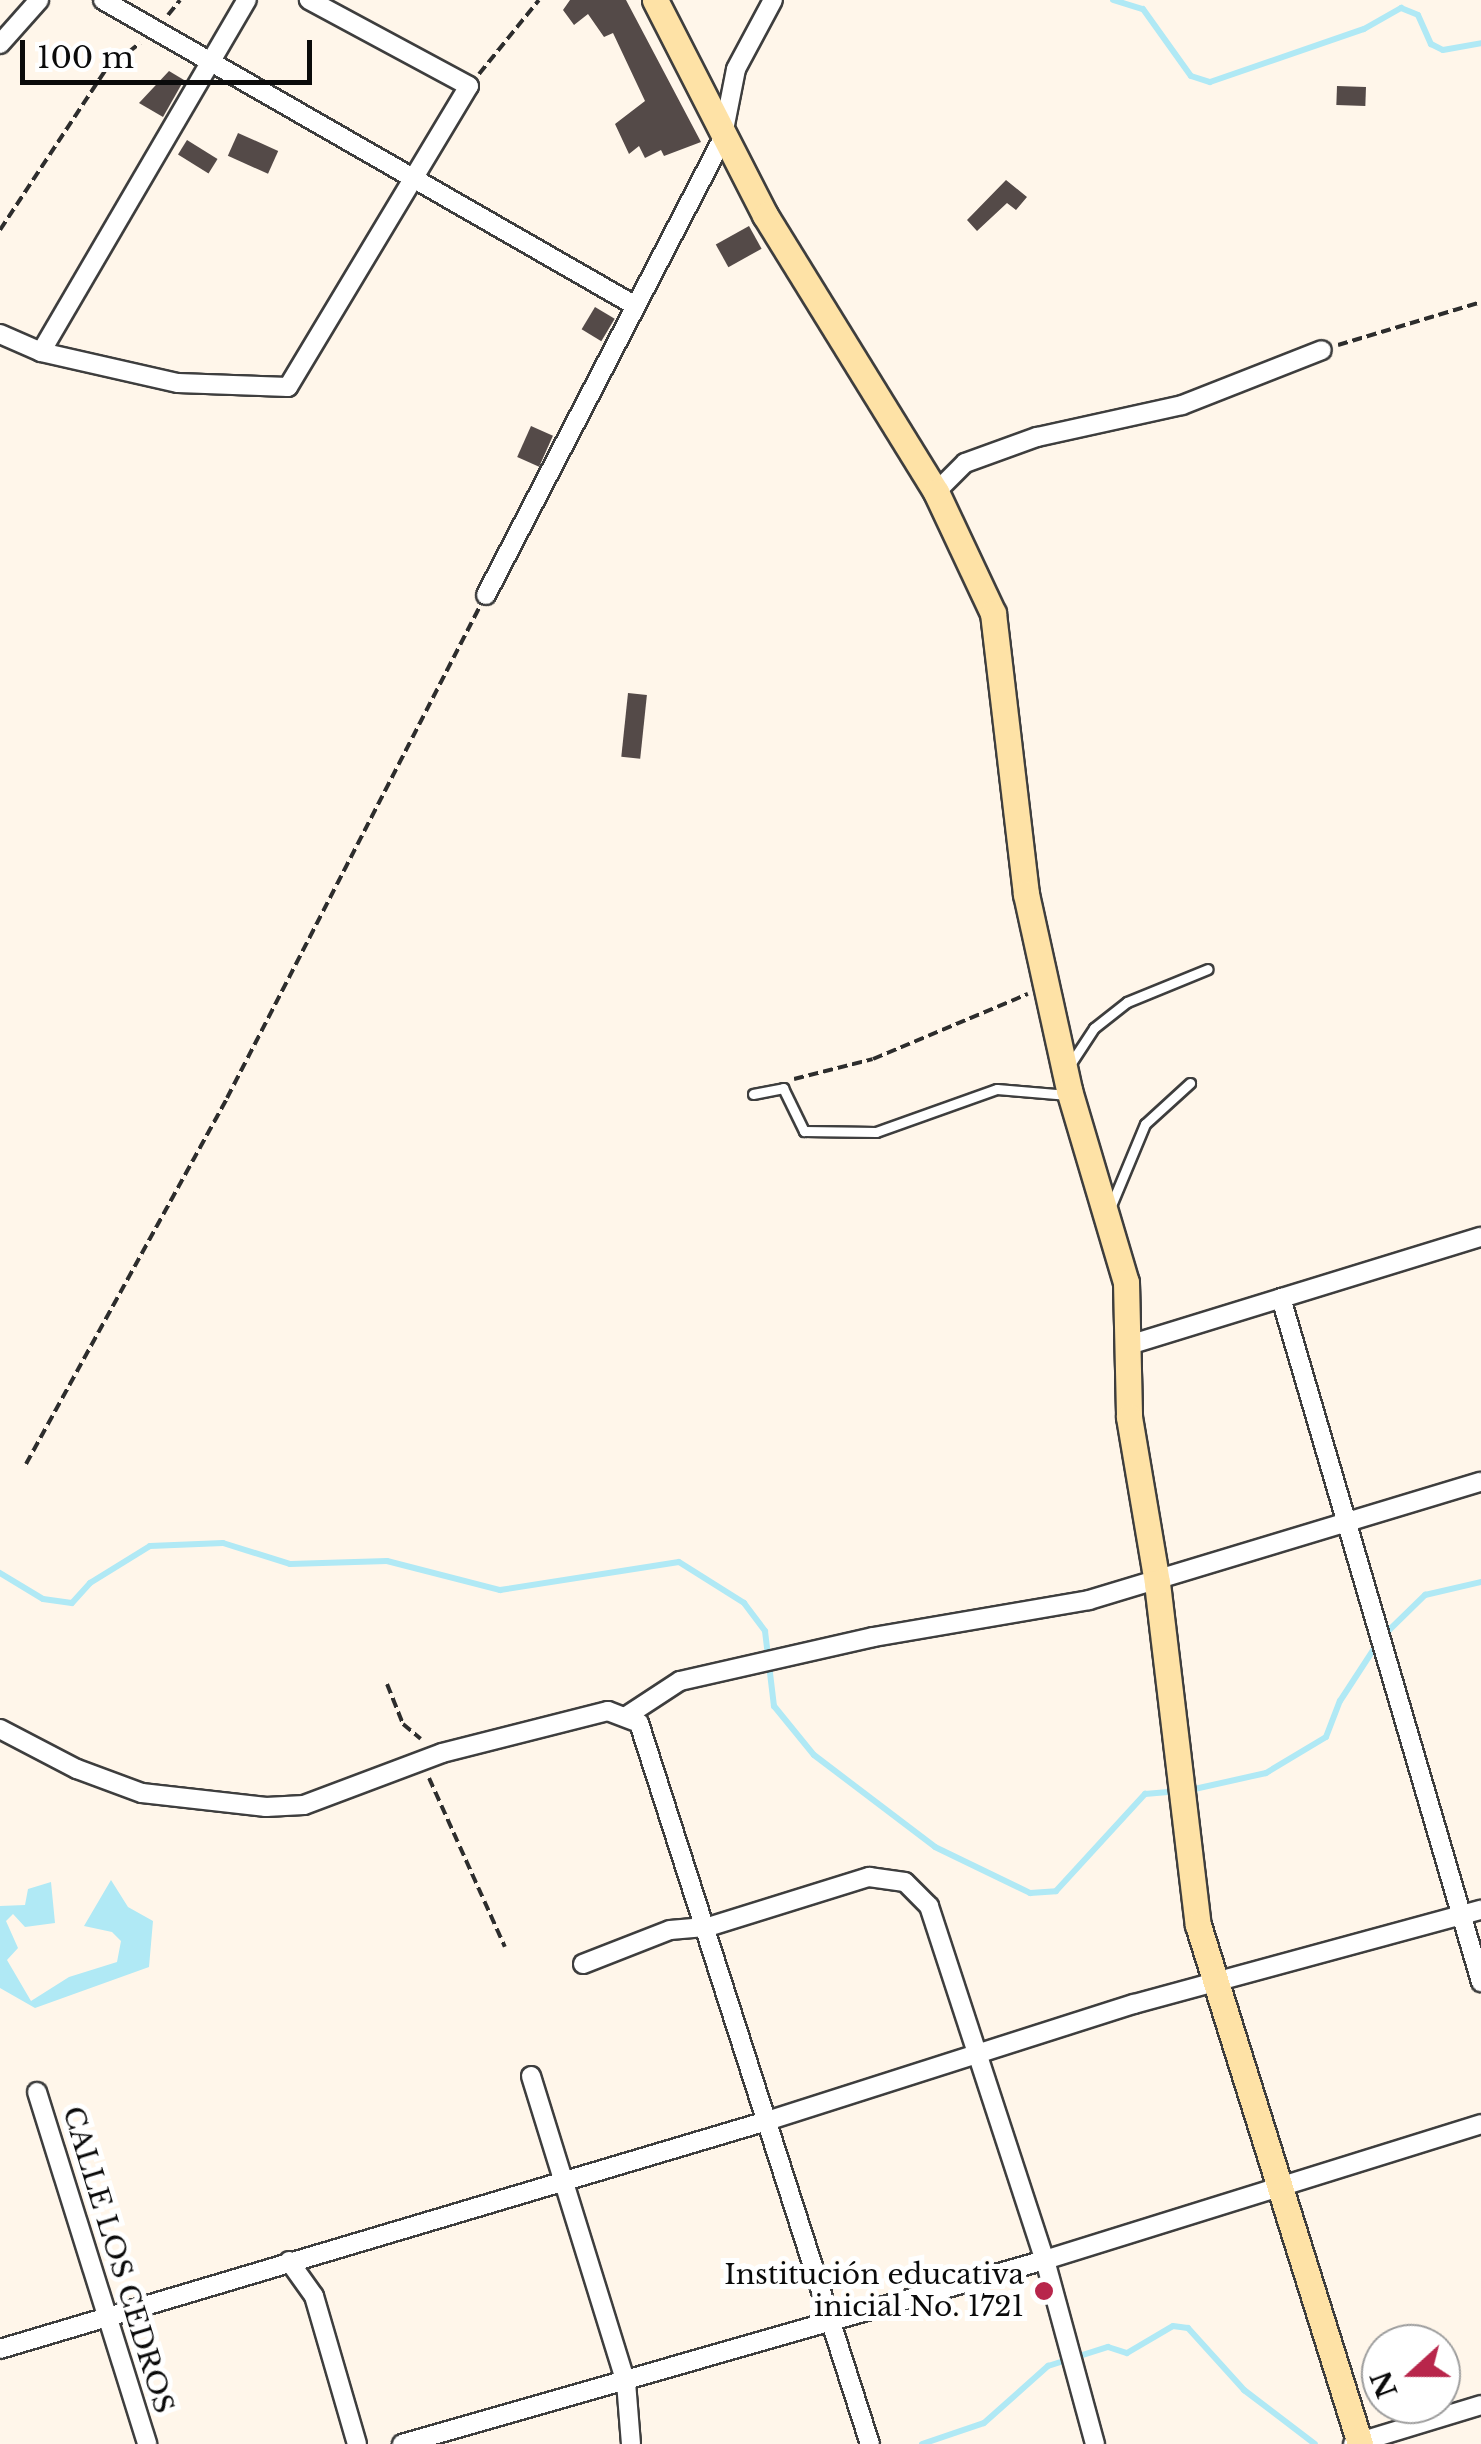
<!DOCTYPE html>
<meta charset="utf-8">
<style>
body{margin:0}
#map{position:relative;width:1481px;height:2444px;overflow:hidden;background:#fff6ea;font-family:"Libre Baskerville",serif}
div>[style]{position:absolute}
.water>*{inset:0;background:#b0e9f5}
.stream>*{height:6px;margin:-3px;padding:0 3px;transform-origin:3px;border-radius:3px;background:#b0e9f5}
.building>*{inset:0;background:#544a48;transform-origin:0 0}
.path>*{height:4px;margin-top:-2px;transform-origin:0;background:repeating-linear-gradient(90deg,#2d2d2d 0 10px,transparent 0 15px)}
.roads{filter:drop-shadow(2px 0 #3e3e3e) drop-shadow(-2px 0 #3e3e3e) drop-shadow(0 2px #3e3e3e) drop-shadow(0 -2px #3e3e3e)}
.lane>*{height:9px;margin:-4.5px;padding:0 4.5px;transform-origin:4.5px;border-radius:4.5px;background:#fff}
.street>*{height:18px;margin:-9px;padding:0 9px;transform-origin:9px;border-radius:9px;background:#fff}
.secondary>*{height:25px;margin:-12.5px;padding:0 12.5px;transform-origin:12.5px;border-radius:12.5px;background:#fee2a6}
.dots>*{width:28px;height:28px;translate:-50% -50%;box-sizing:border-box;border:5px solid #fff;border-radius:50%}
span{translate:-50% -50%;white-space:nowrap;text-align:center;line-height:1.15;-webkit-text-stroke:10px #fff;paint-order:stroke}
.street-label{font-size:28px;color:#0b0b0b}
.poi-label{font-size:28px;color:#0b0b0b}
.right{translate:-100% -50%;text-align:right}
.north{position:absolute;left:1361px;top:2324px;width:100px;height:100px;box-sizing:border-box;background:#fff;border:2px solid #9d9d9d;border-radius:50%;rotate:249deg;font-size:28px;font-weight:700;line-height:40px;text-align:center;color:#0b0b0b}
.north::after{content:'';display:block;margin:auto;width:35px;height:45px;background:#b8264b;clip-path:polygon(50% 0,100% 100%,50% 72%,0 100%)}
.scale{position:absolute;left:20px;top:40px;width:292px;height:45px;box-sizing:border-box;border:5px solid #0b0b0b;border-top:0;padding-left:12px;font-size:30px;line-height:35px;white-space:nowrap;color:#0b0b0b;-webkit-text-stroke:8px #fff;paint-order:stroke}
</style>
<div id="map">
<div class="water">
<i style="clip-path:polygon(111px 1880px,128px 1907px,153px 1921px,149px 1967px,35px 2008px,0 1988px,0 1906px,25px 1905px,28px 1889px,51px 1882px,55px 1923px,25px 1927px,13px 1914px,6px 1921px,18px 1948px,7px 1960px,31px 2001px,69px 1977px,117px 1962px,121px 1941px,112px 1932px,84px 1926px)"></i>
</div>
<div class="stream">
<i style="left:1113px;top:0;width:31px;rotate:17deg"></i>
<i style="left:1143px;top:9px;width:82px;rotate:54.4deg"></i>
<i style="left:1191px;top:76px;width:20px;rotate:18deg"></i>
<i style="left:1210px;top:82px;width:163px;rotate:-19deg"></i>
<i style="left:1364px;top:29px;width:43px;rotate:-29.6deg"></i>
<i style="left:1401px;top:8px;width:18px;rotate:22deg"></i>
<i style="left:1418px;top:15px;width:32px;rotate:66deg"></i>
<i style="left:1431px;top:44px;width:13px;rotate:27deg"></i>
<i style="left:1443px;top:50px;width:39px;rotate:-10deg"></i>
<i style="left:0;top:1573px;width:50px;rotate:31.2deg"></i>
<i style="left:43px;top:1599px;width:29px;rotate:8deg"></i>
<i style="left:72px;top:1603px;width:27px;rotate:-48deg"></i>
<i style="left:90px;top:1583px;width:70px;rotate:-31.7deg"></i>
<i style="left:150px;top:1546px;width:73px;rotate:-2.4deg"></i>
<i style="left:223px;top:1543px;width:70px;rotate:17.4deg"></i>
<i style="left:290px;top:1564px;width:97px;rotate:-1.8deg"></i>
<i style="left:387px;top:1561px;width:117px;rotate:14.4deg"></i>
<i style="left:500px;top:1590px;width:181px;rotate:-8.9deg"></i>
<i style="left:679px;top:1562px;width:77px;rotate:32.2deg"></i>
<i style="left:744px;top:1603px;width:35px;rotate:53deg"></i>
<i style="left:765px;top:1631px;width:76px;rotate:83.2deg"></i>
<i style="left:774px;top:1706px;width:63px;rotate:50.8deg"></i>
<i style="left:814px;top:1755px;width:152px;rotate:37.2deg"></i>
<i style="left:935px;top:1847px;width:106px;rotate:25.8deg"></i>
<i style="left:1030px;top:1893px;width:26px;rotate:-4deg"></i>
<i style="left:1056px;top:1891px;width:132px;rotate:-47.5deg"></i>
<i style="left:1145px;top:1794px;width:32px;rotate:-5deg"></i>
<i style="left:1190px;top:1790px;width:78px;rotate:-12.6deg"></i>
<i style="left:1266px;top:1773px;width:70px;rotate:-31deg"></i>
<i style="left:1326px;top:1737px;width:39px;rotate:-69deg"></i>
<i style="left:1340px;top:1701px;width:75px;rotate:-56.9deg"></i>
<i style="left:1381px;top:1638px;width:62px;rotate:-44.3deg"></i>
<i style="left:1425px;top:1595px;width:57px;rotate:-13.1deg"></i>
<i style="left:922px;top:2444px;width:65px;rotate:-18.7deg"></i>
<i style="left:984px;top:2423px;width:86px;rotate:-41.7deg"></i>
<i style="left:1048px;top:2366px;width:63px;rotate:-17.6deg"></i>
<i style="left:1108px;top:2347px;width:20px;rotate:18deg"></i>
<i style="left:1127px;top:2353px;width:53px;rotate:-30.4deg"></i>
<i style="left:1173px;top:2326px;width:15px;rotate:8deg"></i>
<i style="left:1188px;top:2328px;width:84px;rotate:47.9deg"></i>
<i style="left:1244px;top:2390px;width:89px;rotate:37.3deg"></i>
</div>
<div class="building">
<i style="clip-path:polygon(570px 0,626px 0,701px 142px,664px 156px,661px 150px,645px 158px,639px 146px,629px 154px,615px 124px,645px 101px,613px 33px,604px 37px,588px 14px,574px 25px,563px 10px)"></i>
<i style="clip-path:polygon(169px 71px,184px 80px,163px 117px,139px 103px)"></i>
<i style="left:1337px;top:86px;width:29px;height:19px;rotate:2deg"></i>
<i style="left:238px;top:133px;width:44px;height:25px;rotate:24deg"></i>
<i style="left:187px;top:140px;width:36px;height:17px;rotate:32deg"></i>
<i style="clip-path:polygon(1006px 180px,1027px 197px,1016px 210px,1007px 203px,977px 231px,967px 220px)"></i>
<i style="left:749px;top:226px;width:26px;height:38px;rotate:61deg"></i>
<i style="left:595px;top:307px;width:23px;height:26px;rotate:31deg"></i>
<i style="left:531px;top:426px;width:24px;height:34px;rotate:24deg"></i>
<i style="left:628px;top:693px;width:19px;height:64px;rotate:6deg"></i>
</div>
<div class="path">
<i style="left:168px;top:15px;width:19px;rotate:-51deg"></i>
<i style="left:479px;top:74px;width:95px;rotate:-51deg"></i>
<i style="left:0;top:230px;width:191px;rotate:-56.6deg"></i>
<i style="left:105px;top:71px;width:45px;rotate:-38.7deg"></i>
<i style="left:1338px;top:345px;width:149px;rotate:-16.7deg"></i>
<i style="left:794px;top:1079px;width:81px;rotate:-14.2deg"></i>
<i style="left:873px;top:1059px;width:168px;rotate:-22.8deg"></i>
<i style="left:26px;top:1464px;width:418px;rotate:-61.2deg"></i>
<i style="left:227px;top:1098px;width:551px;rotate:-62.78deg"></i>
<i style="left:387px;top:1684px;width:43px;rotate:68.2deg"></i>
<i style="left:403px;top:1724px;width:23px;rotate:40deg"></i>
<i style="left:429px;top:1778px;width:185px;rotate:65.8deg"></i>
</div>
<div class="roads">
<div class="lane">
<i style="left:1071px;top:1063px;width:42px;rotate:-56.7deg"></i>
<i style="left:1094px;top:1028px;width:42px;rotate:-38.2deg"></i>
<i style="left:1127px;top:1002px;width:87px;rotate:-22.2deg"></i>
<i style="left:753px;top:1094px;width:31px;rotate:-11deg"></i>
<i style="left:783px;top:1088px;width:48px;rotate:64deg"></i>
<i style="left:804px;top:1131px;width:72px;rotate:0.8deg"></i>
<i style="left:876px;top:1132px;width:128px;rotate:-19.6deg"></i>
<i style="left:997px;top:1089px;width:71px;rotate:4.8deg"></i>
<i style="left:1110px;top:1208px;width:91px;rotate:-67.4deg"></i>
<i style="left:1145px;top:1124px;width:61px;rotate:-42.3deg"></i>
</div>
<div class="street">
<i style="left:103px;top:0;width:612px;rotate:29.87deg"></i>
<i style="left:0;top:44px;width:59px;rotate:-48.4deg"></i>
<i style="left:0;top:334px;width:45px;rotate:23.7deg"></i>
<i style="left:41px;top:352px;width:140px;rotate:12.8deg"></i>
<i style="left:178px;top:383px;width:110px;rotate:2.1deg"></i>
<i style="left:288px;top:387px;width:351px;rotate:-59deg"></i>
<i style="left:469px;top:86px;width:182px;rotate:-151.7deg"></i>
<i style="left:41px;top:352px;width:408px;rotate:-59.7deg"></i>
<i style="left:936px;top:492px;width:41px;rotate:-45deg"></i>
<i style="left:965px;top:463px;width:77px;rotate:-19.9deg"></i>
<i style="left:1037px;top:437px;width:148px;rotate:-12.4deg"></i>
<i style="left:1182px;top:405px;width:150px;rotate:-21.4deg"></i>
<i style="left:486px;top:595px;width:513px;rotate:-62.59deg"></i>
<i style="left:722px;top:140px;width:72px;rotate:-78.8deg"></i>
<i style="left:736px;top:69px;width:78px;rotate:-61.8deg"></i>
<i style="left:1281px;top:1298px;width:713px;rotate:73.7deg"></i>
<i style="left:1129px;top:1345px;width:368px;rotate:-17.1deg"></i>
<i style="left:628px;top:1715px;width:62px;rotate:-33.2deg"></i>
<i style="left:680px;top:1681px;width:198px;rotate:-12.8deg"></i>
<i style="left:873px;top:1637px;width:219px;rotate:-9.7deg"></i>
<i style="left:1089px;top:1600px;width:409px;rotate:-16.8deg"></i>
<i style="left:0;top:1729px;width:87px;rotate:27.5deg"></i>
<i style="left:77px;top:1769px;width:69px;rotate:20.3deg"></i>
<i style="left:142px;top:1793px;width:125px;rotate:6.4deg"></i>
<i style="left:266px;top:1807px;width:38px;rotate:-3deg"></i>
<i style="left:304px;top:1805px;width:147px;rotate:-20.6deg"></i>
<i style="left:442px;top:1753px;width:171px;rotate:-14.2deg"></i>
<i style="left:608px;top:1711px;width:33px;rotate:21deg"></i>
<i style="left:639px;top:1723px;width:757px;rotate:72.24deg"></i>
<i style="left:583px;top:1964px;width:93px;rotate:-21.3deg"></i>
<i style="left:670px;top:1930px;width:38px;rotate:-5deg"></i>
<i style="left:708px;top:1927px;width:169px;rotate:-17.3deg"></i>
<i style="left:869px;top:1877px;width:36px;rotate:8deg"></i>
<i style="left:905px;top:1882px;width:34px;rotate:45deg"></i>
<i style="left:929px;top:1906px;width:373px;rotate:71.9deg"></i>
<i style="left:1045px;top:2260px;width:191px;rotate:74.8deg"></i>
<i style="left:531px;top:2076px;width:320px;rotate:72.8deg"></i>
<i style="left:626px;top:2382px;width:62px;rotate:85.4deg"></i>
<i style="left:37px;top:2092px;width:369px;rotate:72.6deg"></i>
<i style="left:289px;top:2261px;width:43px;rotate:54.5deg"></i>
<i style="left:314px;top:2296px;width:154px;rotate:73.8deg"></i>
<i style="left:0;top:2349px;width:803px;rotate:-16.56deg"></i>
<i style="left:770px;top:2120px;width:382px;rotate:-17.7deg"></i>
<i style="left:1134px;top:2004px;width:360px;rotate:-15.2deg"></i>
<i style="left:402px;top:2444px;width:669px;rotate:-15.97deg"></i>
<i style="left:1045px;top:2260px;width:457px;rotate:-17.3deg"></i>
<i style="left:1353px;top:2444px;width:134px;rotate:-16.9deg"></i>
</div>
<div class="secondary">
<i style="left:655px;top:0;width:242px;rotate:62.9deg"></i>
<i style="left:765px;top:215px;width:326px;rotate:58.3deg"></i>
<i style="left:936px;top:492px;width:134px;rotate:64.8deg"></i>
<i style="left:993px;top:613px;width:283px;rotate:83.3deg"></i>
<i style="left:1026px;top:894px;width:201px;rotate:77.6deg"></i>
<i style="left:1069px;top:1090px;width:200px;rotate:73.5deg"></i>
<i style="left:1126px;top:1282px;width:135px;rotate:88.7deg"></i>
<i style="left:1129px;top:1417px;width:168px;rotate:80.4deg"></i>
<i style="left:1157px;top:1583px;width:344px;rotate:83.2deg"></i>
<i style="left:1198px;top:1925px;width:544px;rotate:72.66deg"></i>
</div>
</div>
<div class="dots">
<i style="left:1044px;top:2291px;background:#b8264b"></i>
</div>
<div class="street-label">
<span style="left:118px;top:2260px;rotate:73deg">CALLE LOS CEDROS</span>
</div>
<div class="poi-label">
<span class="right" style="left:1024px;top:2291px">Institución educativa<br>inicial No. 1721</span>
</div>
<div class="north">N</div>
<div class="scale">100 m</div>
</div>
